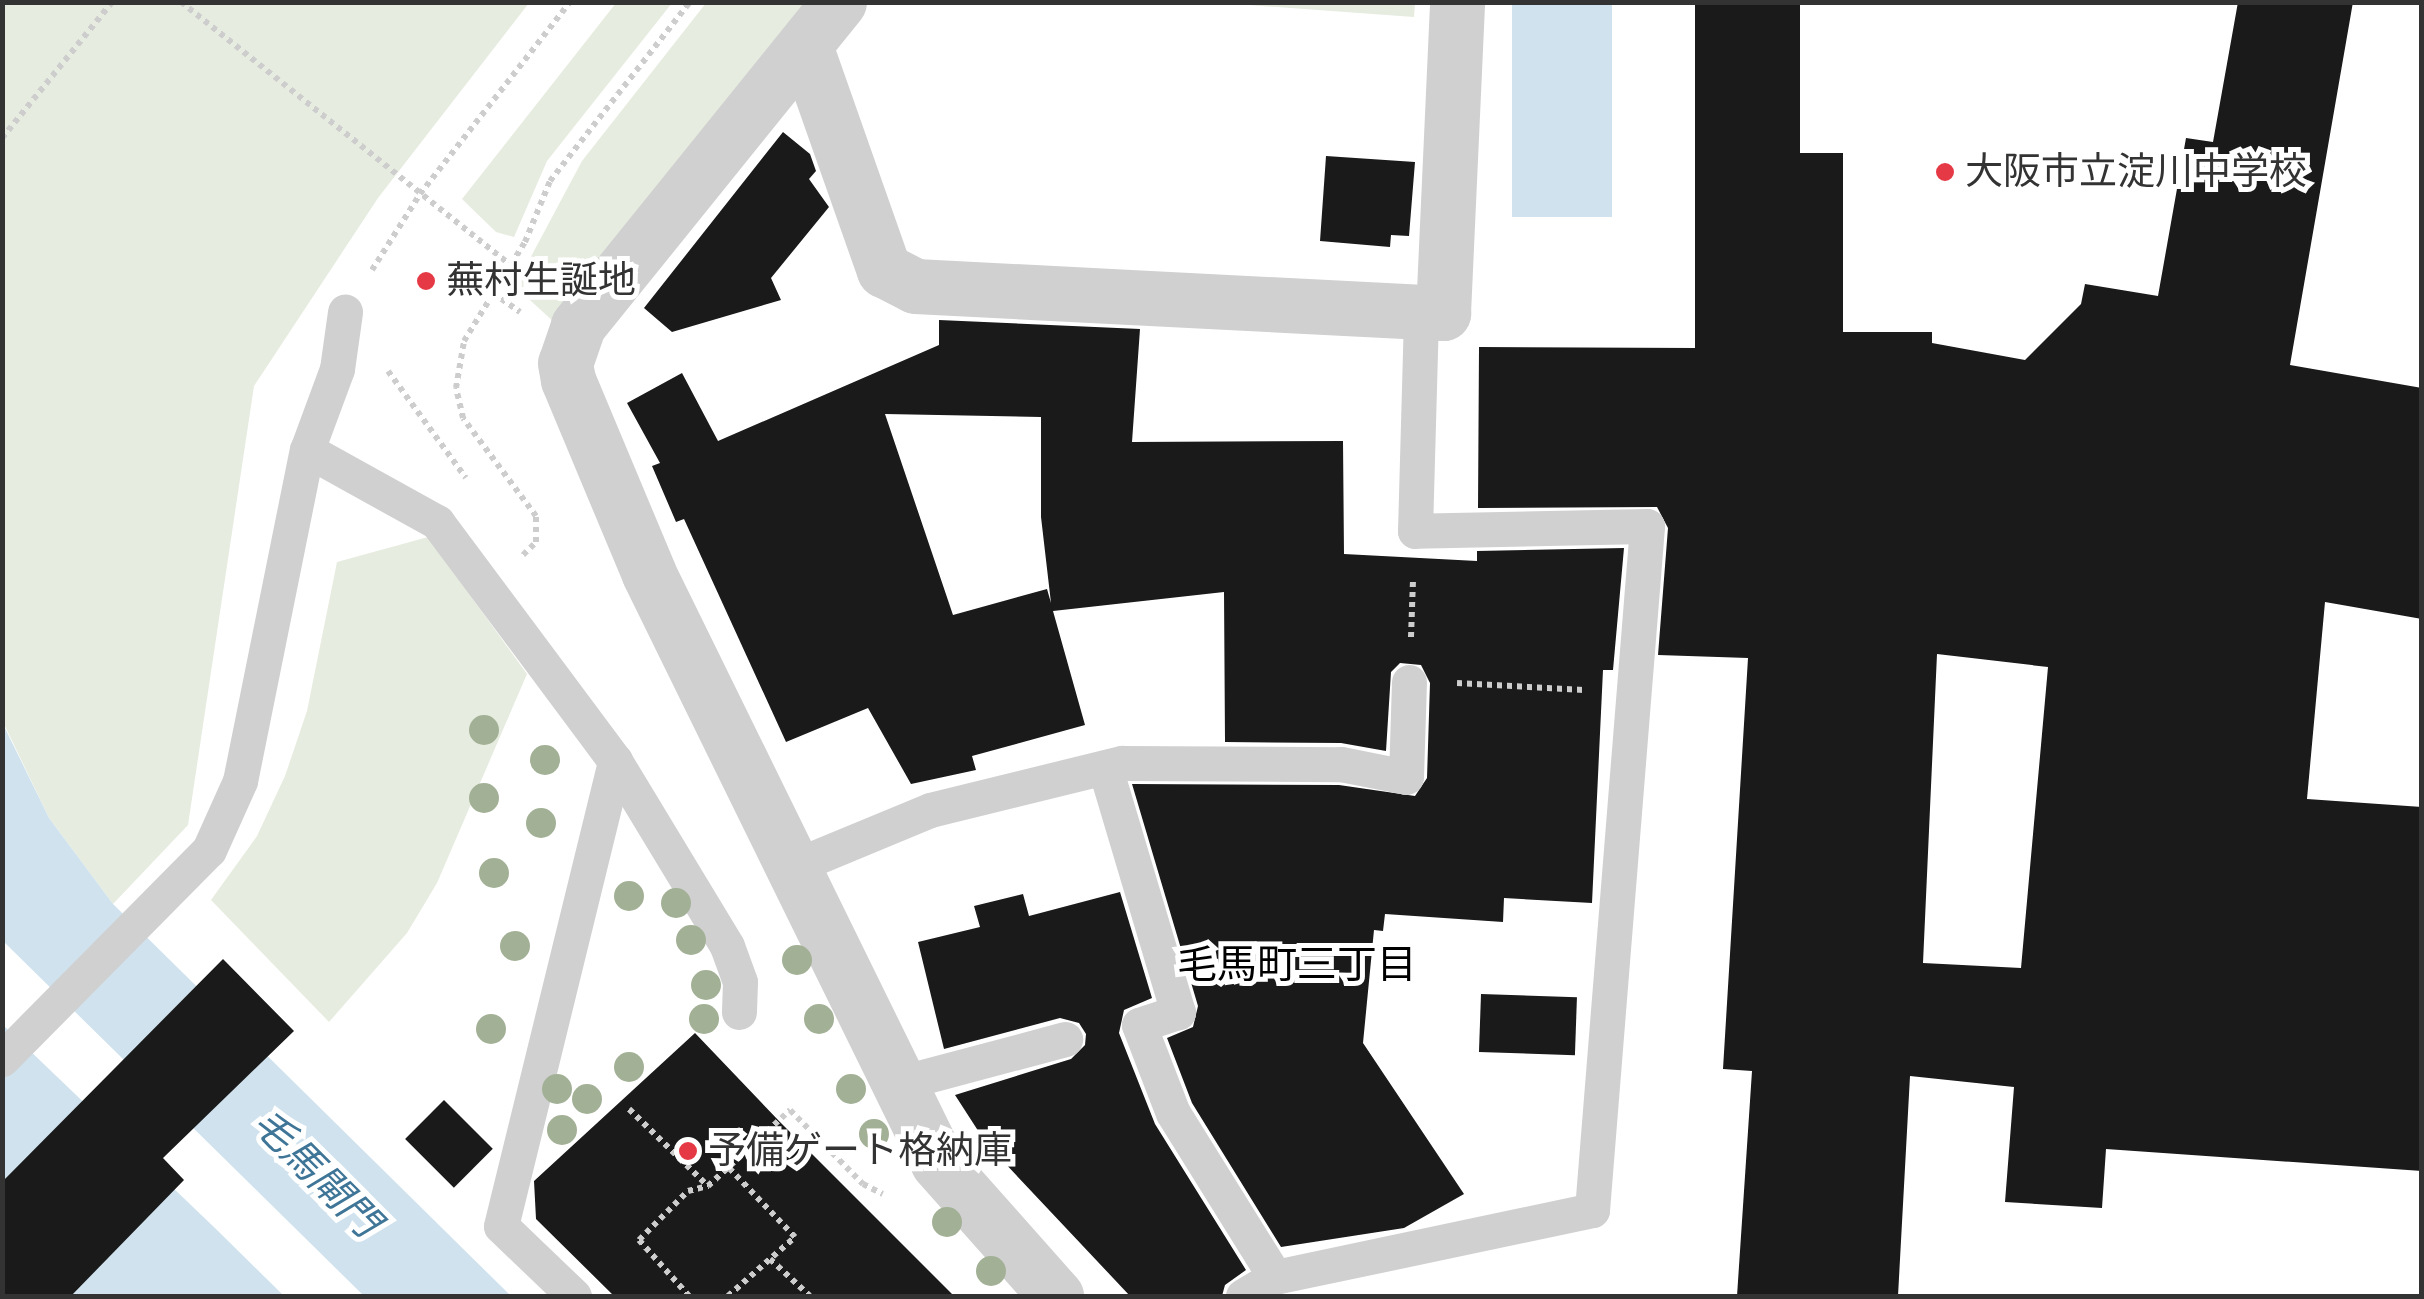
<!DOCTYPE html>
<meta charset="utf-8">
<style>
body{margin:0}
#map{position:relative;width:2424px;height:1299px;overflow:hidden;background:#fff;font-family:Karla,"Noto Sans JP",sans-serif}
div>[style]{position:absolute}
.green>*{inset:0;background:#e6ecdf}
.water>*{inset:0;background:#cfe2ee;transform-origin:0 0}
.building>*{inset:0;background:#1a1a1a;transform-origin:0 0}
.path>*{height:6px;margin-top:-3px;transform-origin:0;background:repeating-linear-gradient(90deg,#cdcdcd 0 5px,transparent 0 10px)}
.lane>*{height:35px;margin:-17.5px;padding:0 17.5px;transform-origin:17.5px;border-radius:17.5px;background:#d0d0d0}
.street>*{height:55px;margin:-27.5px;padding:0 27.5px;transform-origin:27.5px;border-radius:27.5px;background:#d0d0d0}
.trees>*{width:30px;height:30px;margin:-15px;border-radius:50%;background:#a2b095}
.dots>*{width:28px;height:28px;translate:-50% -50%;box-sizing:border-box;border:5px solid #fff;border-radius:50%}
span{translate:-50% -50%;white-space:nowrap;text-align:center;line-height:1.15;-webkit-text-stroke:10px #fff;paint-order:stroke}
.poi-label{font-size:38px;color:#333}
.left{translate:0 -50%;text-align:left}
.neighbourhood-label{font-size:40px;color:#000}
.water-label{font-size:40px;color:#3f7597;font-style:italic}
.frame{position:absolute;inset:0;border:5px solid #333;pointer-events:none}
</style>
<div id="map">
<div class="green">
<i style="clip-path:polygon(2px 3px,529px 3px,378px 198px,254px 386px,188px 825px,113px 904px,49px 818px,3px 722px)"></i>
<i style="clip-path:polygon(616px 3px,672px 3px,547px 161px,514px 237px,496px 232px,462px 199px)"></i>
<i style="clip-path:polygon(706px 3px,806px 3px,555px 323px,519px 290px,510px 296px,582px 161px)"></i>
<i style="clip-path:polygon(1220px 3px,1415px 3px,1414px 17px)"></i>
<i style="clip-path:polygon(428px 537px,527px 674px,437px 883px,407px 933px,329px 1022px,211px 900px,257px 836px,285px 776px,307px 711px,337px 562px)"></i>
</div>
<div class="water">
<i style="left:1512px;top:3px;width:100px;height:214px"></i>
<i style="clip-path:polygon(2px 722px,49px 818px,113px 904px,511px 1296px,364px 1296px,3px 941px)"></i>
<i style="clip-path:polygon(2px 1024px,218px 1231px,284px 1296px,3px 1296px)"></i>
</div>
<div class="building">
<i style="clip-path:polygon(evenodd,1695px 2px,1800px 2px,1800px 153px,1843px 153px,1843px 332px,1932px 332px,1932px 343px,2025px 360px,2081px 304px,2085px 284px,2158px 296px,2186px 138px,2213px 142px,2238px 2px,2353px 2px,2290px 365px,2422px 388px,2422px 619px,2325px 602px,2307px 799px,2422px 807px,2422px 1171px,2106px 1149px,2102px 1208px,2005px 1202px,2014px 1087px,1910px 1076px,1898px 1296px,1737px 1296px,1752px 1071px,1723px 1069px,1748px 658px,1658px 655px,1668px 528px,1657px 507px,1478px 508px,1479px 347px,1695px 348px,1695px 2px,1937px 654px,2048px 667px,2021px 968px,1923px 963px,1937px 654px)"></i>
<i style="clip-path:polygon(783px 132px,810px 154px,816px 171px,809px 179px,829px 207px,771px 278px,781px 300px,672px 332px,644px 308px)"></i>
<i style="clip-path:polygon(1326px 156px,1415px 162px,1409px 236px,1391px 235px,1390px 247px,1320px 241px)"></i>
<i style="clip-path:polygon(evenodd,939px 320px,1140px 329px,1132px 442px,1343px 441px,1344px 554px,1477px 561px,1477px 551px,1624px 548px,1613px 670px,1603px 670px,1592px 903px,1504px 898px,1503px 922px,1385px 914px,1383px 931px,1374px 930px,1363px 1043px,1464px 1194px,1404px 1228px,1281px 1247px,1192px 1103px,1167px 1038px,1193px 1027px,1198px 1006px,1132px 784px,1339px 785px,1415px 796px,1427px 778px,1430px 683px,1421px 665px,1400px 663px,1391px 672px,1386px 751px,1341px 743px,1225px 742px,1224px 592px,1053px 611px,1085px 725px,972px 756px,976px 770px,911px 784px,868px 708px,786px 742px,684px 519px,676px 522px,652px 466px,660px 463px,627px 403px,682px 373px,718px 441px,939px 345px,939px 320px,885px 414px,1041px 417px,1041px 517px,1051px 603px,1047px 589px,953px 615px,885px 414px)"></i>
<i style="clip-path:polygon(1120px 892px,1152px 998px,1124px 1010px,1119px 1033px,1155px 1124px,1246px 1270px,1225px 1285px,1222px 1296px,1130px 1296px,986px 1143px,955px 1095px,1071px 1059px,1085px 1045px,1086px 1034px,1079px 1023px,1060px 1018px,944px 1049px,918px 942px,980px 927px,974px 906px,1023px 894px,1029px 916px)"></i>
<i style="clip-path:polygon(223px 959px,294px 1031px,163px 1158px,184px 1180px,71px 1296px,2px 1296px,2px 1182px)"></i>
<i style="left:1481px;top:994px;width:96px;height:58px;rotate:2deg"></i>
<i style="clip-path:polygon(695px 1033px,779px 1121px,954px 1296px,614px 1296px,536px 1219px,534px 1181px)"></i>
<i style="left:444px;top:1100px;width:69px;height:55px;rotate:45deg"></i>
</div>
<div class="path">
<i style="left:181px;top:2px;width:422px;rotate:38.6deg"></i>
<i style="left:2px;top:138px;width:175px;rotate:-51deg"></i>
<i style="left:372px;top:270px;width:90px;rotate:-57.7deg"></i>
<i style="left:420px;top:194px;width:244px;rotate:-52deg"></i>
<i style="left:493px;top:293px;width:33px;rotate:35deg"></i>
<i style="left:388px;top:371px;width:132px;rotate:53.9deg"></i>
<i style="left:523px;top:555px;width:18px;rotate:-45deg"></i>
<i style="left:536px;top:542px;width:26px;rotate:-90deg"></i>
<i style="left:536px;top:516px;width:122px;rotate:-126.7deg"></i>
<i style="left:463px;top:418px;width:31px;rotate:-103deg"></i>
<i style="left:456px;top:388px;width:48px;rotate:-80.3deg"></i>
<i style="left:464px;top:341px;width:116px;rotate:-58.4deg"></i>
<i style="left:525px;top:242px;width:66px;rotate:-67.7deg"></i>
<i style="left:550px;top:181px;width:227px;rotate:-52deg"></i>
<i style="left:1411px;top:637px;width:58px;rotate:-88deg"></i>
<i style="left:1457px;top:683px;width:127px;rotate:3.2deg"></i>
<i style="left:629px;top:1109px;width:109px;rotate:44.3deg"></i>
<i style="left:770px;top:1259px;width:54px;rotate:42.8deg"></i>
<i style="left:689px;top:1296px;width:75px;rotate:-131.8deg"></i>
<i style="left:639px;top:1240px;width:69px;rotate:-45deg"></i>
<i style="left:688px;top:1191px;width:21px;rotate:-14deg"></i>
<i style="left:708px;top:1186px;width:112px;rotate:-42.8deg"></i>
<i style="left:790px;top:1110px;width:104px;rotate:45.4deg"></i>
<i style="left:863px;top:1184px;width:22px;rotate:27deg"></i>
<i style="left:728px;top:1296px;width:89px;rotate:-41.4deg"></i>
<i style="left:795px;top:1237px;width:94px;rotate:-133.7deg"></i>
</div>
<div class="lane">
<i style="left:307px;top:450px;width:149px;rotate:29deg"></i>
<i style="left:437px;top:522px;width:298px;rotate:53.3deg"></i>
<i style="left:615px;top:761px;width:216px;rotate:58.8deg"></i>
<i style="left:727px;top:946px;width:38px;rotate:70deg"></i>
<i style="left:740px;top:982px;width:30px;rotate:92deg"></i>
<i style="left:1106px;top:771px;width:252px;rotate:73.4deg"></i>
<i style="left:1178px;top:1012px;width:41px;rotate:161.6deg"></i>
<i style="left:1139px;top:1025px;width:94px;rotate:68.9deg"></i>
<i style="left:1173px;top:1113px;width:193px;rotate:58.1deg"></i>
<i style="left:795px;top:866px;width:146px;rotate:-22.5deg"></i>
<i style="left:930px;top:810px;width:198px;rotate:-13.8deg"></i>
<i style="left:1122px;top:763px;width:219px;rotate:0.3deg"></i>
<i style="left:1341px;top:764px;width:66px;rotate:11.3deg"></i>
<i style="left:1406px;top:777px;width:95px;rotate:-88.2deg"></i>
<i style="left:2px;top:1059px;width:294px;rotate:-45.3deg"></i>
<i style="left:209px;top:850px;width:76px;rotate:-65.8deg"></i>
<i style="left:240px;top:781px;width:338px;rotate:-78.6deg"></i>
<i style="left:307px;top:450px;width:86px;rotate:-69.7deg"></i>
<i style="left:337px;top:369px;width:58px;rotate:-82deg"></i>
<i style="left:900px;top:1083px;width:171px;rotate:-14.9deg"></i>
<i style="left:574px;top:1296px;width:101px;rotate:-136.2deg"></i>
<i style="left:501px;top:1226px;width:479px;rotate:-76.2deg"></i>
<i style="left:1243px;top:1296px;width:37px;rotate:-31deg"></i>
<i style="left:1275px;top:1277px;width:324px;rotate:-11.9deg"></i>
<i style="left:1592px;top:1210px;width:686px;rotate:-85.4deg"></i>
<i style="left:1647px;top:526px;width:232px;rotate:178.8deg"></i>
<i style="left:1415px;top:531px;width:218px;rotate:-88.4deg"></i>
</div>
<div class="street">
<i style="left:839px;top:2px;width:416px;rotate:128.9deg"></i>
<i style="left:578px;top:326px;width:39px;rotate:109deg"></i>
<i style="left:565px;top:363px;width:17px;rotate:80deg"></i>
<i style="left:568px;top:380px;width:210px;rotate:67.3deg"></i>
<i style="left:649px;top:574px;width:656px;rotate:63.86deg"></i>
<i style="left:938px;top:1163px;width:178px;rotate:48.4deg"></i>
<i style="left:805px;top:46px;width:238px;rotate:70.6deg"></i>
<i style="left:884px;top:270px;width:35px;rotate:27deg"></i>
<i style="left:915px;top:286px;width:529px;rotate:2.93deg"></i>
<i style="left:1443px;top:313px;width:311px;rotate:-87.4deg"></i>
</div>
<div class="trees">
<i style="left:484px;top:730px"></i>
<i style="left:545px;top:760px"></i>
<i style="left:484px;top:798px"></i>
<i style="left:541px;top:823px"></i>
<i style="left:494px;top:873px"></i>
<i style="left:629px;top:896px"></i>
<i style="left:676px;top:903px"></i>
<i style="left:691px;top:940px"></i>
<i style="left:515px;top:946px"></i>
<i style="left:797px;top:960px"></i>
<i style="left:706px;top:985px"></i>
<i style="left:704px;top:1019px"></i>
<i style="left:819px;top:1019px"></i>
<i style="left:491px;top:1029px"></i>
<i style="left:629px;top:1067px"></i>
<i style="left:557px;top:1089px"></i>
<i style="left:851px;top:1089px"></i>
<i style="left:587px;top:1099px"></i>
<i style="left:562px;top:1130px"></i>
<i style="left:874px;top:1134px"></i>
<i style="left:947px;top:1222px"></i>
<i style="left:991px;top:1271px"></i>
</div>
<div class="dots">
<i style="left:1945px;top:172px;background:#e63946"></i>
<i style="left:426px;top:281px;background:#e63946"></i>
<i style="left:688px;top:1151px;background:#e63946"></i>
</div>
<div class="poi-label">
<span class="left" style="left:1965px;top:172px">大阪市立淀川中学校</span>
<span class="left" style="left:446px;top:281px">蕪村生誕地</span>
<span class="left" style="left:708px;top:1151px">予備ゲート格納庫</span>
</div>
<div class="neighbourhood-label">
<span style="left:1297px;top:965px">毛馬町三丁目</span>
</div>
<div class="water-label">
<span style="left:316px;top:1173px;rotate:45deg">毛馬閘門</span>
</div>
<div class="frame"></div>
</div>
